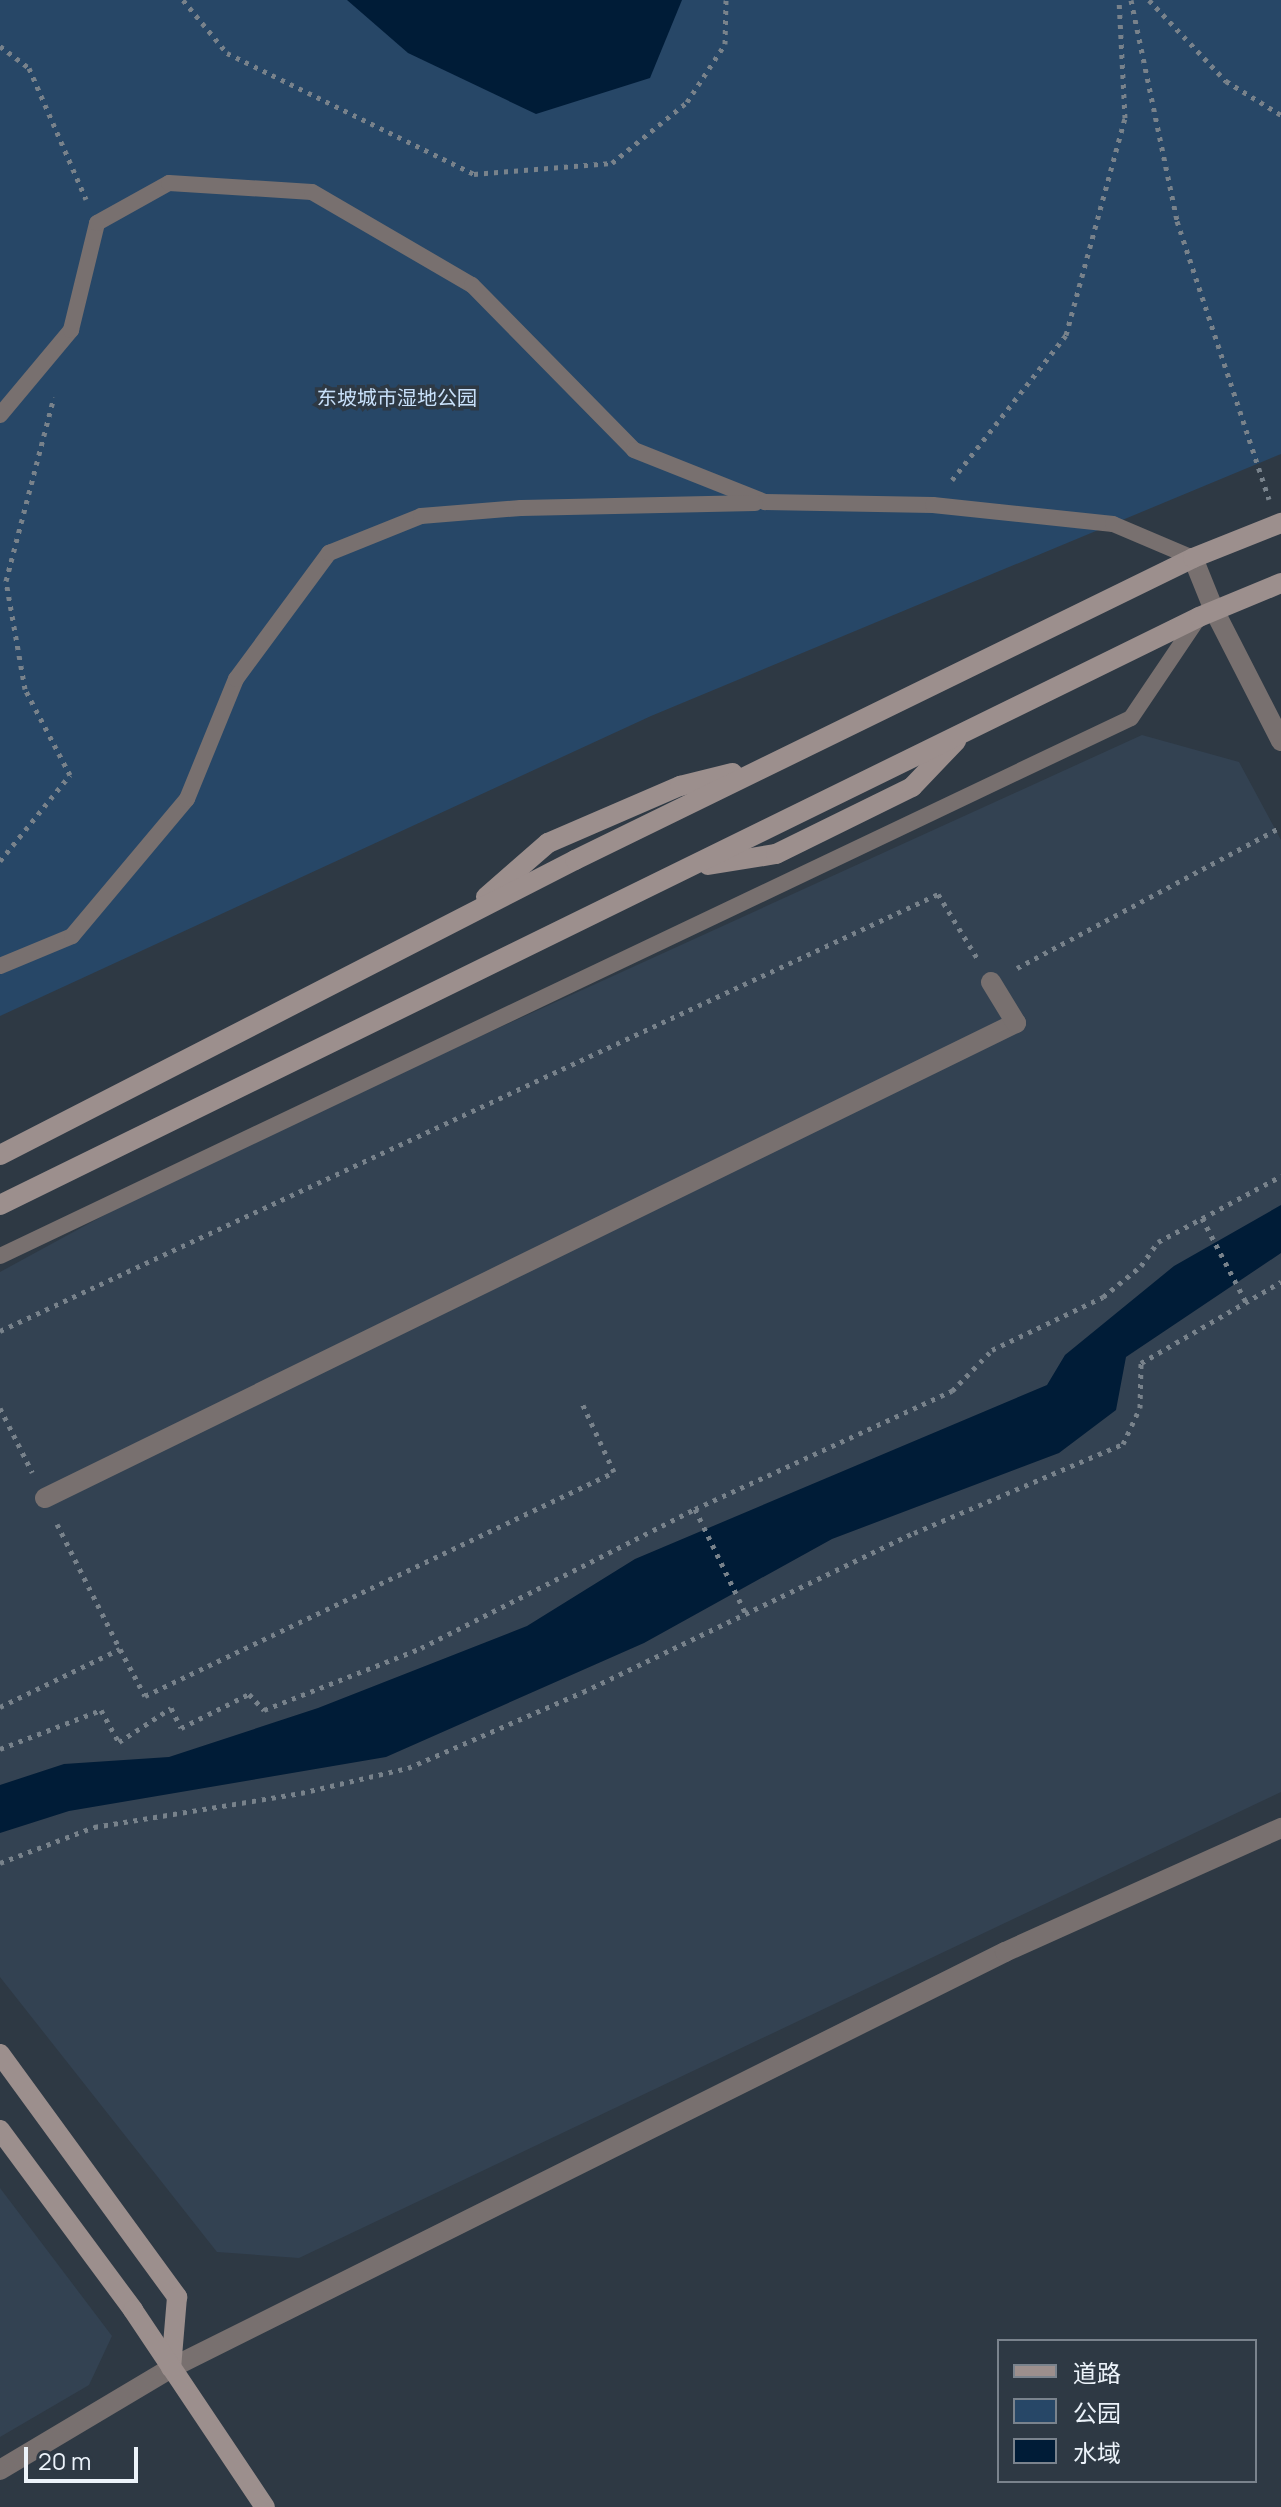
<!DOCTYPE html>
<meta charset="utf-8">
<style>
body{margin:0}
#map{position:relative;width:1281px;height:2507px;overflow:hidden;background:#2e3944;font-family:Manrope,"Noto Sans SC",sans-serif}
div>[style]{position:absolute}
.built>*{inset:0;background:#334252}
.green>*{inset:0;background:#274767}
.water>*{inset:0;background:#001c37}
.path>*{height:5px;margin-top:-2.5px;transform-origin:0;background:repeating-linear-gradient(90deg,#78828b 0 4px,transparent 0 10px)}
.lane>*{height:16px;margin:-8px;padding:0 8px;transform-origin:8px;border-radius:8px;background:#78706f}
.street>*{height:20px;margin:-10px;padding:0 10px;transform-origin:10px;border-radius:10px;background:#78706f}
.secondary>*{height:20px;margin:-10px;padding:0 10px;transform-origin:10px;border-radius:10px;background:#9c8f8d}
span{translate:-50% -50%;white-space:nowrap;text-align:center;line-height:1.15;-webkit-text-stroke:7px #2e3944;paint-order:stroke}
.park-label{font-size:20px;color:#c8e0fa}
.legend{position:absolute;left:997px;top:2339px;width:260px;height:144px;box-sizing:border-box;background:#2e3944;border:2px solid #7a838d;margin:0;padding:10px 14px;list-style:none;font-size:24px;color:#ecf3fa}
.legend li{display:flex;align-items:center;gap:16px;height:40px}
.legend b{width:40px;border:2px solid #7a838d}
.scale{position:absolute;left:24px;top:2447px;width:114px;height:36px;box-sizing:border-box;border:4px solid #ecf3fa;border-top:0;padding-left:10px;font-size:24px;line-height:28px;white-space:nowrap;color:#ecf3fa;-webkit-text-stroke:6px #2e3944;paint-order:stroke}
</style>
<div id="map">
<div class="built">
<i style="clip-path:polygon(1142px 735px,1239px 762px,1281px 840px,1281px 1792px,299px 2258px,217px 2252px,0 1977px,0 1272px,187px 1170px)"></i>
<i style="clip-path:polygon(0 2188px,112px 2336px,89px 2385px,0 2437px)"></i>
</div>
<div class="green">
<i style="clip-path:polygon(0 0,1281px 0,1281px 454px,651px 716px,0 1016px)"></i>
</div>
<div class="water">
<i style="clip-path:polygon(347px 0,682px 0,650px 78px,536px 114px,408px 53px)"></i>
<i style="clip-path:polygon(1281px 1205px,1281px 1253px,1126px 1357px,1116px 1410px,1059px 1453px,832px 1539px,644px 1643px,386px 1757px,69px 1811px,0 1833px,0 1785px,64px 1764px,169px 1757px,318px 1708px,527px 1626px,635px 1559px,1047px 1385px,1065px 1355px,1174px 1266px)"></i>
</div>
<div class="path">
<i style="left:183px;top:0;width:69px;rotate:50.3deg"></i>
<i style="left:227px;top:53px;width:275px;rotate:26.1deg"></i>
<i style="left:474px;top:174px;width:138px;rotate:-4.6deg"></i>
<i style="left:612px;top:163px;width:97px;rotate:-39.1deg"></i>
<i style="left:687px;top:102px;width:69px;rotate:-56.8deg"></i>
<i style="left:725px;top:44px;width:44px;rotate:-88.7deg"></i>
<i style="left:1131px;top:0;width:226px;rotate:78.2deg"></i>
<i style="left:1177px;top:221px;width:293px;rotate:71.7deg"></i>
<i style="left:1149px;top:0;width:112px;rotate:46.5deg"></i>
<i style="left:1226px;top:81px;width:65px;rotate:31.7deg"></i>
<i style="left:0;top:46px;width:36px;rotate:37deg"></i>
<i style="left:29px;top:68px;width:143px;rotate:66.5deg"></i>
<i style="left:952px;top:480px;width:184px;rotate:-51.8deg"></i>
<i style="left:1066px;top:335px;width:225px;rotate:-74.8deg"></i>
<i style="left:1125px;top:118px;width:118px;rotate:-92.9deg"></i>
<i style="left:0;top:861px;width:111px;rotate:-50.9deg"></i>
<i style="left:70px;top:775px;width:97px;rotate:-117.6deg"></i>
<i style="left:25px;top:689px;width:110px;rotate:-100deg"></i>
<i style="left:6px;top:581px;width:190px;rotate:-75.4deg"></i>
<i style="left:1017px;top:968px;width:299px;rotate:-28.1deg"></i>
<i style="left:1202px;top:1218px;width:95px;rotate:62.4deg"></i>
<i style="left:0;top:1331px;width:1035px;rotate:-24.98deg"></i>
<i style="left:938px;top:894px;width:75px;rotate:58.6deg"></i>
<i style="left:0;top:1408px;width:72px;rotate:63.4deg"></i>
<i style="left:695px;top:1509px;width:119px;rotate:64.1deg"></i>
<i style="left:57px;top:1524px;width:140px;rotate:63.3deg"></i>
<i style="left:0;top:1707px;width:133px;rotate:-25.8deg"></i>
<i style="left:120px;top:1649px;width:53px;rotate:62deg"></i>
<i style="left:145px;top:1696px;width:520px;rotate:-25.53deg"></i>
<i style="left:614px;top:1472px;width:76px;rotate:-114.9deg"></i>
<i style="left:0;top:1749px;width:108px;rotate:-21.1deg"></i>
<i style="left:101px;top:1710px;width:37px;rotate:61deg"></i>
<i style="left:119px;top:1742px;width:62px;rotate:-33.2deg"></i>
<i style="left:171px;top:1708px;width:22px;rotate:63deg"></i>
<i style="left:181px;top:1728px;width:76px;rotate:-26.6deg"></i>
<i style="left:249px;top:1694px;width:22px;rotate:47deg"></i>
<i style="left:264px;top:1710px;width:169px;rotate:-21.5deg"></i>
<i style="left:421px;top:1648px;width:307px;rotate:-26.9deg"></i>
<i style="left:695px;top:1509px;width:283px;rotate:-24.7deg"></i>
<i style="left:952px;top:1391px;width:57px;rotate:-45.7deg"></i>
<i style="left:992px;top:1350px;width:123px;rotate:-25.5deg"></i>
<i style="left:1103px;top:1297px;width:49px;rotate:-39.2deg"></i>
<i style="left:1141px;top:1266px;width:29px;rotate:-55deg"></i>
<i style="left:1158px;top:1242px;width:140px;rotate:-28.2deg"></i>
<i style="left:0;top:1863px;width:101px;rotate:-21deg"></i>
<i style="left:94px;top:1827px;width:210px;rotate:-9.3deg"></i>
<i style="left:301px;top:1793px;width:110px;rotate:-13.2deg"></i>
<i style="left:408px;top:1768px;width:191px;rotate:-23.5deg"></i>
<i style="left:583px;top:1692px;width:367px;rotate:-25.7deg"></i>
<i style="left:914px;top:1533px;width:227px;rotate:-23.1deg"></i>
<i style="left:1123px;top:1444px;width:40px;rotate:-65deg"></i>
<i style="left:1140px;top:1408px;width:45px;rotate:-88.7deg"></i>
<i style="left:1141px;top:1363px;width:162px;rotate:-30.1deg"></i>
</div>
<div class="lane">
<i style="left:0;top:415px;width:111px;rotate:-50.1deg"></i>
<i style="left:71px;top:330px;width:110px;rotate:-76.3deg"></i>
<i style="left:97px;top:223px;width:82px;rotate:-29.1deg"></i>
<i style="left:169px;top:183px;width:143px;rotate:3.6deg"></i>
<i style="left:312px;top:192px;width:185px;rotate:30.2deg"></i>
<i style="left:472px;top:285px;width:231px;rotate:45.5deg"></i>
<i style="left:634px;top:450px;width:141px;rotate:21.7deg"></i>
<i style="left:765px;top:502px;width:168px;rotate:1deg"></i>
<i style="left:933px;top:505px;width:181px;rotate:6deg"></i>
<i style="left:1113px;top:524px;width:87px;rotate:23deg"></i>
<i style="left:0;top:966px;width:78px;rotate:-22.6deg"></i>
<i style="left:72px;top:936px;width:179px;rotate:-50deg"></i>
<i style="left:187px;top:799px;width:130px;rotate:-67.8deg"></i>
<i style="left:236px;top:679px;width:157px;rotate:-53.6deg"></i>
<i style="left:329px;top:553px;width:99px;rotate:-21.9deg"></i>
<i style="left:421px;top:516px;width:100px;rotate:-4.6deg"></i>
<i style="left:521px;top:508px;width:234px;rotate:-1.2deg"></i>
<i style="left:0;top:1256px;width:1252px;rotate:-25.44deg"></i>
<i style="left:1131px;top:718px;width:122px;rotate:-56deg"></i>
</div>
<div class="street">
<i style="left:1193px;top:558px;width:56px;rotate:68deg"></i>
<i style="left:1214px;top:610px;width:147px;rotate:62.9deg"></i>
<i style="left:45px;top:1498px;width:1081px;rotate:-26.07deg"></i>
<i style="left:1016px;top:1023px;width:48px;rotate:-121.4deg"></i>
<i style="left:0;top:2470px;width:199px;rotate:-30.8deg"></i>
<i style="left:171px;top:2368px;width:932px;rotate:-26.51deg"></i>
<i style="left:1005px;top:1952px;width:303px;rotate:-24.2deg"></i>
</div>
<div class="secondary">
<i style="left:708px;top:865px;width:69px;rotate:-9.2deg"></i>
<i style="left:776px;top:854px;width:152px;rotate:-26.2deg"></i>
<i style="left:912px;top:787px;width:64px;rotate:-46.3deg"></i>
<i style="left:486px;top:897px;width:82px;rotate:-41.1deg"></i>
<i style="left:548px;top:843px;width:144px;rotate:-23.4deg"></i>
<i style="left:680px;top:786px;width:54px;rotate:-14deg"></i>
<i style="left:0;top:1155px;width:646px;rotate:-27.16deg"></i>
<i style="left:575px;top:860px;width:688px;rotate:-26.04deg"></i>
<i style="left:1193px;top:558px;width:95px;rotate:-21.7deg"></i>
<i style="left:0;top:1205px;width:1335px;rotate:-26.12deg"></i>
<i style="left:1199px;top:617px;width:89px;rotate:-22.5deg"></i>
<i style="left:0;top:2054px;width:301px;rotate:53.9deg"></i>
<i style="left:177px;top:2297px;width:71px;rotate:94.8deg"></i>
<i style="left:0;top:2130px;width:224px;rotate:53.5deg"></i>
<i style="left:133px;top:2310px;width:237px;rotate:56.2deg"></i>
</div>
<div class="park-label">
<span style="left:397px;top:397px">东坡城市湿地公园</span>
</div>
<ul class="legend">
<li><b style="height:10px;background:#9c8f8d"></b>道路</li>
<li><b style="height:22px;background:#274767"></b>公园</li>
<li><b style="height:22px;background:#001c37"></b>水域</li>
</ul>
<div class="scale">20 m</div>
</div>
